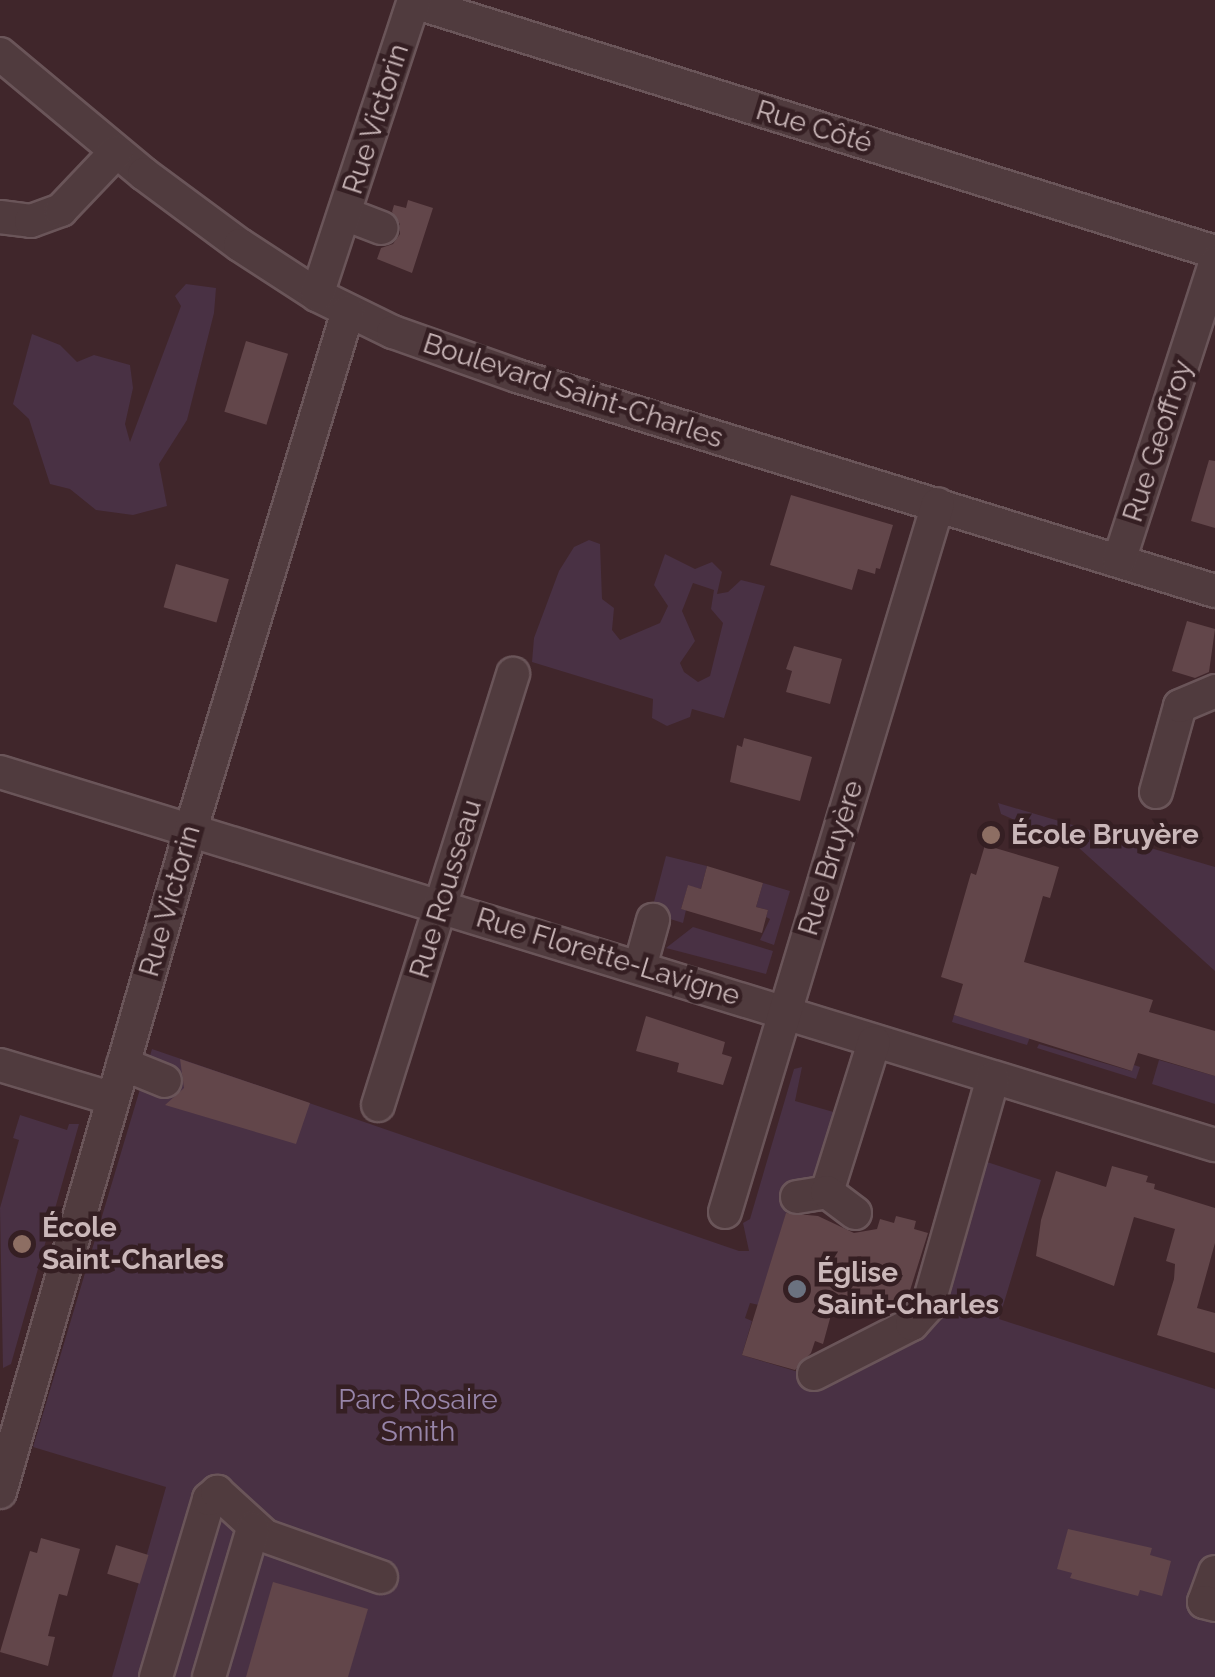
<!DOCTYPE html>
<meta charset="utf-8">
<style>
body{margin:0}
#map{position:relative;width:1215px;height:1677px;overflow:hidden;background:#40262b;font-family:Raleway,sans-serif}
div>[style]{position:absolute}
.green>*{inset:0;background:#493144}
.building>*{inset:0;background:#62464a;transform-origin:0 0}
.roads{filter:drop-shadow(2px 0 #6a5559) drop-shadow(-2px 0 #6a5559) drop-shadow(0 2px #6a5559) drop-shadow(0 -2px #6a5559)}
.minor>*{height:32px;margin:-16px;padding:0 16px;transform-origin:16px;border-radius:16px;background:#503b3e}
.dots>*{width:28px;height:28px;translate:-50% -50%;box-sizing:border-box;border:5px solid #351f23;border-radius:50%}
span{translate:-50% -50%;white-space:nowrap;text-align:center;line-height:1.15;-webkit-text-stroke:9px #351f23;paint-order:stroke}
.street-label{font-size:28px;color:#cab7b9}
.poi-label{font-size:28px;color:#cab7b9;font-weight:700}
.left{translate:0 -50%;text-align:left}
.park-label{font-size:28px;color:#9785a9}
</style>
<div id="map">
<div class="green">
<i style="clip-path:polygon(186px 284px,216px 288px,214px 313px,187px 420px,159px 464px,167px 506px,133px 515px,96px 510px,70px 489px,50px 484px,29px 419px,13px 404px,32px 334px,60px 345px,77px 362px,94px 355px,130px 365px,133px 388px,125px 424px,130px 442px,181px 306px,175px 296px)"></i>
<i style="clip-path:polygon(evenodd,589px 540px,600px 544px,602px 599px,614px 608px,612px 630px,620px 640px,660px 623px,668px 606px,654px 585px,665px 554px,695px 569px,712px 562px,722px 572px,717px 594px,728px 592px,741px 580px,765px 586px,724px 718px,692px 709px,690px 717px,667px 726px,652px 718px,653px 699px,532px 662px,534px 638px,559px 571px,574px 547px,589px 540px,693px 583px,714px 590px,711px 609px,723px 623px,710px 676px,698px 682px,684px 672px,680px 663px,695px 641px,682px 611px,693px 583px)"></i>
<i style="clip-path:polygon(998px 803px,1215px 867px,1215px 971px,1079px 848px,1001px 814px)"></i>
<i style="clip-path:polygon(666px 856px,707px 866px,701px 889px,688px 886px,681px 909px,686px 910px,683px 923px,651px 913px)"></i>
<i style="clip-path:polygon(763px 883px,790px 891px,774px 945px,760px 940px,770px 919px,766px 917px,768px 910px,756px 907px)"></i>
<i style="clip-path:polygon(693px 927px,773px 951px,766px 974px,666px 948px)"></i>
<i style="clip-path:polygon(954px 1015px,1030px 1037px,1027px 1045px,952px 1022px)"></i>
<i style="clip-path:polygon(1039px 1044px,1131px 1071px,1134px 1065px,1140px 1067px,1136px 1079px,1037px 1048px)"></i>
<i style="clip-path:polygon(152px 1049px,739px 1251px,749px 1251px,743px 1223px,750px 1219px,794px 1069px,802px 1067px,795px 1101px,844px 1115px,826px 1177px,788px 1208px,759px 1305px,750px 1303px,745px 1318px,752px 1321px,742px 1355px,805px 1374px,921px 1338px,938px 1322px,942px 1290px,978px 1159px,1041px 1180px,999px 1319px,1215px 1389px,1215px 1677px,112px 1677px,166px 1487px,33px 1447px)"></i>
<i style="clip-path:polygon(1159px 1060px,1215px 1076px,1215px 1104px,1152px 1084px)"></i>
<i style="clip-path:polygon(20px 1115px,67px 1130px,69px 1124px,79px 1124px,11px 1364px,3px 1368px,0 1208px,19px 1140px,13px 1138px)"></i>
</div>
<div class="building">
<i style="clip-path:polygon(408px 200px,433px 208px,412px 273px,377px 259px,381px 248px,393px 244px,400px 234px,400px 224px,392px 212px,394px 205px,406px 208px)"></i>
<i style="left:246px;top:341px;width:44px;height:74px;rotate:17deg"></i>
<i style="clip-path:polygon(1209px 460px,1215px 461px,1215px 528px,1191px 521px)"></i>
<i style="clip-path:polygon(791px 495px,893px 525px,880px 569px,876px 568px,875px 574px,858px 569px,852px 590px,770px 565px)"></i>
<i style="left:176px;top:564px;width:55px;height:45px;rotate:16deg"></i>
<i style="clip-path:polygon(1187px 621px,1215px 629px,1209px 672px,1195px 678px,1172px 671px)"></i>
<i style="clip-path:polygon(794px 646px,842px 659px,830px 704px,786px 692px,792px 671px,786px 669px)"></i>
<i style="clip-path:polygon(744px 738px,812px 757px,800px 801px,730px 782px,737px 745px,742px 747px)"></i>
<i style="clip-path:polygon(985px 845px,1059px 867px,1050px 898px,1043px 896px,1024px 962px,1153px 1000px,1149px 1012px,1215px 1031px,1215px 1076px,1138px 1053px,1132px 1071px,954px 1015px,963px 984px,941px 977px,971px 873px,976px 875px)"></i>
<i style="clip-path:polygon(707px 866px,763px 883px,756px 907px,768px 910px,762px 933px,681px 909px,688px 885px,701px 889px)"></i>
<i style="clip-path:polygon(646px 1016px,725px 1042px,722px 1054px,732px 1057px,723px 1085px,677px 1072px,679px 1063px,636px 1051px)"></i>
<i style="clip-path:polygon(180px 1059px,310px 1103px,296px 1144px,165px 1105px,184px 1088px)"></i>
<i style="clip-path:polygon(1112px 1166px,1148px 1176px,1146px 1182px,1155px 1184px,1154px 1189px,1215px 1208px,1215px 1243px,1197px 1308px,1215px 1313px,1215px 1353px,1157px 1335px,1174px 1279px,1175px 1264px,1166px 1261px,1175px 1229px,1134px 1217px,1114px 1286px,1036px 1256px,1041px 1220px,1056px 1171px,1106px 1187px)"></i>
<i style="clip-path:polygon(786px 1213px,818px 1216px,854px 1233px,877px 1229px,880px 1219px,894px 1223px,896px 1216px,916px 1221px,914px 1229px,928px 1233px,907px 1300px,895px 1297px,889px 1313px,881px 1318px,834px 1304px,823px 1344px,815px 1341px,811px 1353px,795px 1370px,742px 1355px)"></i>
<i style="clip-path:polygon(1068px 1529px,1152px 1548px,1150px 1555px,1171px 1561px,1162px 1596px,1140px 1590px,1138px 1596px,1070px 1578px,1072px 1573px,1057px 1569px)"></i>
<i style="clip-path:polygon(41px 1538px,80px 1549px,67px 1596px,59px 1594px,48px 1636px,55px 1637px,48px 1666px,0 1652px,30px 1551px,37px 1553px)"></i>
<i style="left:116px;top:1545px;width:34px;height:30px;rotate:17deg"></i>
<i style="clip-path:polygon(273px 1582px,368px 1609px,348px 1677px,246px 1677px)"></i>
</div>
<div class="roads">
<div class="minor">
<i style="left:414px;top:2px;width:839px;rotate:17.33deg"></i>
<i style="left:0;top:54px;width:187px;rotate:39.8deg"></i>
<i style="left:144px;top:174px;width:119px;rotate:36.5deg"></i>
<i style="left:240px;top:245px;width:92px;rotate:33deg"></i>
<i style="left:317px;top:295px;width:85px;rotate:26deg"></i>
<i style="left:393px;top:332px;width:132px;rotate:19.5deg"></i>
<i style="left:517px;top:376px;width:730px;rotate:17.12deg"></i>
<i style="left:345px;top:214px;width:39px;rotate:21deg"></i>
<i style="left:0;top:217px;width:31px;rotate:7deg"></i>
<i style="left:31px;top:221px;width:32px;rotate:-20deg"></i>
<i style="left:61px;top:210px;width:80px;rotate:-46.5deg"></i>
<i style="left:317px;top:295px;width:311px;rotate:-71.8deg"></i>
<i style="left:1119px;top:561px;width:313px;rotate:-72.1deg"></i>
<i style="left:0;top:772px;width:1271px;rotate:17.07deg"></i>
<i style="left:1156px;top:792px;width:89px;rotate:-74.4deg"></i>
<i style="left:1180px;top:706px;width:38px;rotate:-23deg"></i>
<i style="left:640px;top:967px;width:49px;rotate:-74.5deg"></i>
<i style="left:123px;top:1064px;width:45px;rotate:22deg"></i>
<i style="left:0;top:1065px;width:118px;rotate:16.7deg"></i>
<i style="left:378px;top:1105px;width:452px;rotate:-72.6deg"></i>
<i style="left:827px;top:1192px;width:157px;rotate:-72.6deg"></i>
<i style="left:797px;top:1197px;width:30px;rotate:-9deg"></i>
<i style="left:827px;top:1192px;width:35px;rotate:37deg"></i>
<i style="left:725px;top:1212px;width:739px;rotate:-73.26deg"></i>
<i style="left:814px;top:1374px;width:110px;rotate:-27deg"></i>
<i style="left:912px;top:1324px;width:24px;rotate:-48deg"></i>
<i style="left:928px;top:1306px;width:237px;rotate:-74.1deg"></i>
<i style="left:0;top:1492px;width:690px;rotate:-73.93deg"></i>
<i style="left:191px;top:829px;width:541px;rotate:-73.14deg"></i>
<i style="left:1215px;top:1572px;width:32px;rotate:110deg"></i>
<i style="left:1204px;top:1602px;width:11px;rotate:15deg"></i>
<i style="left:156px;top:1677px;width:186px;rotate:-73.4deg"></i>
<i style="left:209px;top:1499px;width:11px;rotate:-41deg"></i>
<i style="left:217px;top:1492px;width:65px;rotate:42.5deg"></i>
<i style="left:265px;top:1536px;width:123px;rotate:19.5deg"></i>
<i style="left:209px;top:1677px;width:155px;rotate:-73.5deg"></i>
</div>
</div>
<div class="dots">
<i style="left:991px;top:835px;background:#8d6e63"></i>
<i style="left:22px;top:1244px;background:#8d6e63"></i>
<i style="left:797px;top:1289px;background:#6b7280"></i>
</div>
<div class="street-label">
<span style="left:376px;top:119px;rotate:-72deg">Rue Victorin</span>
<span style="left:814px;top:127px;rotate:17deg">Rue Côté</span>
<span style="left:573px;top:391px;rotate:18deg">Boulevard Saint-Charles</span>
<span style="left:1158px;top:441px;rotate:-72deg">Rue Geoffroy</span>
<span style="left:831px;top:858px;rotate:-73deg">Rue Bruyère</span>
<span style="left:446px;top:889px;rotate:-73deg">Rue Rousseau</span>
<span style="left:170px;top:901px;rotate:-74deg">Rue Victorin</span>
<span style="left:608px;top:957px;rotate:17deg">Rue Florette-Lavigne</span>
</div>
<div class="poi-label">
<span class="left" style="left:1011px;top:835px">École Bruyère</span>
<span class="left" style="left:42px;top:1244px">École<br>Saint-Charles</span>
<span class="left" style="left:817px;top:1289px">Église<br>Saint-Charles</span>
</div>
<div class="park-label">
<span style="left:418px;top:1416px">Parc Rosaire<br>Smith</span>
</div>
</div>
